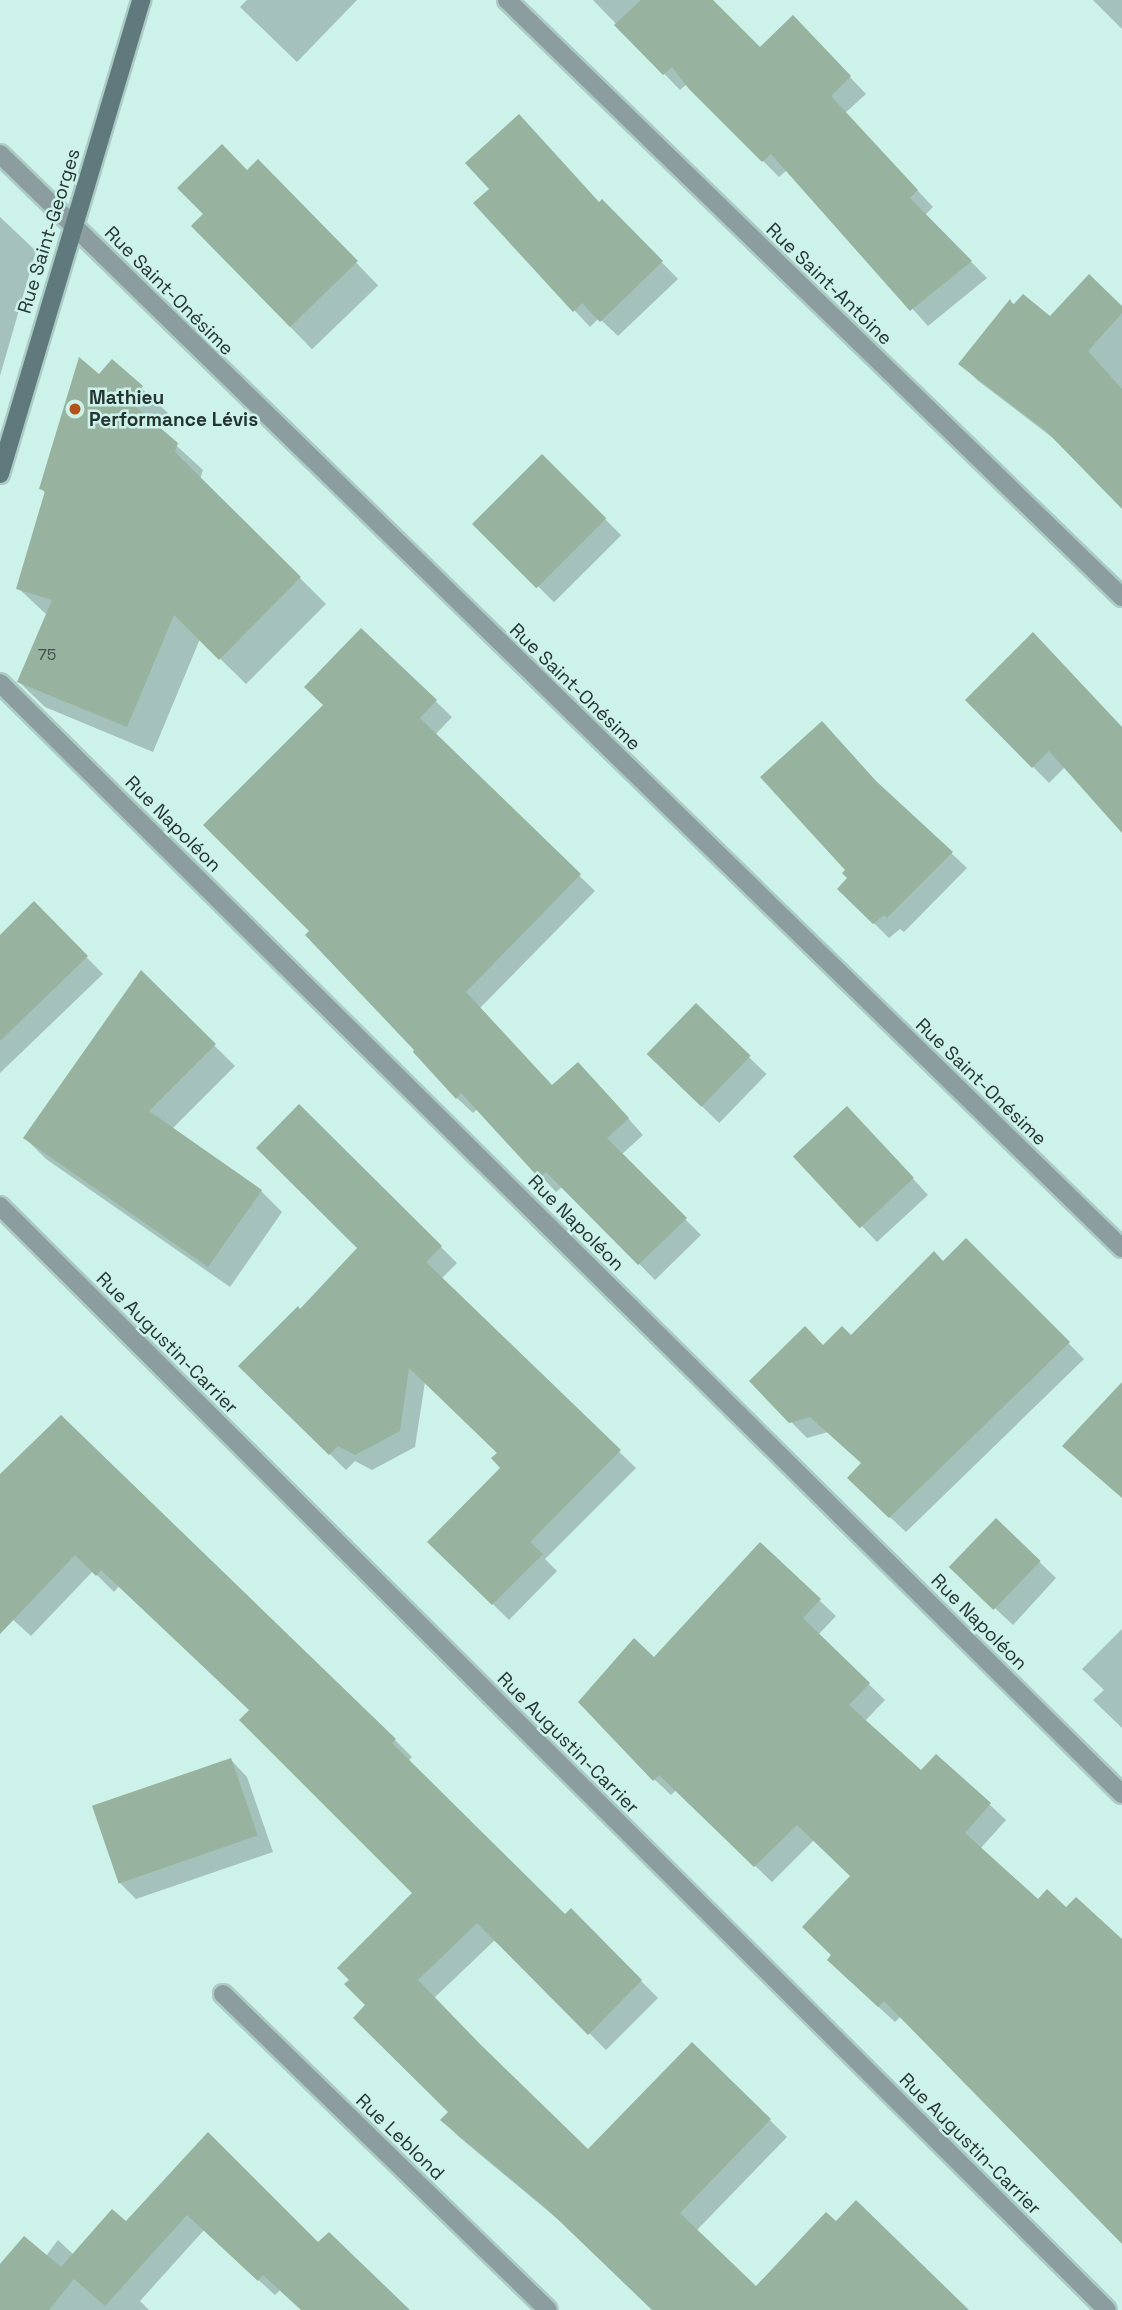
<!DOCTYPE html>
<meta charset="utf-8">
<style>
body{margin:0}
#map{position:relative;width:1122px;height:2310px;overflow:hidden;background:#cdf2ea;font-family:"Space Grotesk",sans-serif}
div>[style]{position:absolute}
.shadow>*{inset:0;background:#0003;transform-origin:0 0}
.building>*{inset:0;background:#97b29f;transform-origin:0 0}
.roads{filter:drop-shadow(2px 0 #abccc5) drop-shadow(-2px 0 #abccc5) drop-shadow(0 2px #abccc5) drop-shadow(0 -2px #abccc5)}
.street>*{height:18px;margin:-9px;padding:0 9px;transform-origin:9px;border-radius:9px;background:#8c9da0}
.secondary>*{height:18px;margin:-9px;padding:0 9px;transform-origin:9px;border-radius:9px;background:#60797d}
.dots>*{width:19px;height:19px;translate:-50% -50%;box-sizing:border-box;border:4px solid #cdf2ea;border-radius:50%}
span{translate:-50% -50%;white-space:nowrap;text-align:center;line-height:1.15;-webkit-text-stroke:5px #cdf2ea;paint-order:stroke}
.number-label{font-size:16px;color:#42544c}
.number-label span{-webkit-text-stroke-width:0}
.street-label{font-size:19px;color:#253431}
.poi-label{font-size:19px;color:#253431;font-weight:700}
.left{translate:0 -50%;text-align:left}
</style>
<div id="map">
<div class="shadow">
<i style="clip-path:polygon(247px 0,357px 0,297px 62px,240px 7px)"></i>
<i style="clip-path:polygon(593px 0,711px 0,760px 50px,809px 34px,866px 94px,845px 113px,933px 207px,925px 215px,987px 278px,928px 326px,787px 170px,779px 177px,687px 84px,680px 90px)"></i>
<i style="clip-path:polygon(1093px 0,1122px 0,1122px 29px)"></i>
<i style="left:258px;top:161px;width:173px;height:92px;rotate:46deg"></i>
<i style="clip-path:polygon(602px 201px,678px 279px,618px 336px,599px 318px,590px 327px,475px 203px,600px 204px)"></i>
<i style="clip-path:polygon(0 217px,36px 251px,0 376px)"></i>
<i style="clip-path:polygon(1010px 302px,1050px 319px,1122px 308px,1122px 505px,1062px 445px,977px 380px,961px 364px)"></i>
<i style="clip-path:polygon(112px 361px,168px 413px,156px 427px,203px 470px,200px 479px,326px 604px,246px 684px,200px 639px,153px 752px,45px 707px,19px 682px,47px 615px,18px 588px,46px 494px,41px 488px,99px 376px)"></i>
<i style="left:542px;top:456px;width:112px;height:95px;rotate:45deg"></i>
<i style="clip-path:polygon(361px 630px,452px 717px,435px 735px,595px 891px,480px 1008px,553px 1087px,594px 1080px,643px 1135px,621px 1155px,701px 1235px,655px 1280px,563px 1186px,556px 1192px,478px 1108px,473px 1113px,457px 1098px,311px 931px,325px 706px)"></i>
<i style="clip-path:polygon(968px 700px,1122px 728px,1122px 830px,1065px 767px,1049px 783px)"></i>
<i style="clip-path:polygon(884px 790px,967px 868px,904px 932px,900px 929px,889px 938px,839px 889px,849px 878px)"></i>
<i style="clip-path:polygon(34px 904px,103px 974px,0 1073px,0 937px)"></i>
<i style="clip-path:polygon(141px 973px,235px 1066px,172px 1129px,261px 1191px,282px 1212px,230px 1287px,46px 1159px,25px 1138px)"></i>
<i style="left:696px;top:1006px;width:98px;height:68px;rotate:44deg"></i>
<i style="clip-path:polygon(299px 1107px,457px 1263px,441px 1279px,636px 1468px,545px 1559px,557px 1571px,509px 1620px,430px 1542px,503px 1468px,499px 1453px,425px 1382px,415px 1447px,372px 1470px,355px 1461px,346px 1470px,241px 1366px,300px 1311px,359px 1248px)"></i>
<i style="clip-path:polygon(863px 1124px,928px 1195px,877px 1242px,796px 1157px)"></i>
<i style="clip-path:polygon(966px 1240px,1084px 1359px,906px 1532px,865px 1494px,863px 1464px,828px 1432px,807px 1438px,751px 1381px,851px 1338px,943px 1263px)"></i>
<i style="clip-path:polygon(61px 1417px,395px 1740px,412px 1757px,408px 1761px,565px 1916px,571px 1911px,658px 1998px,606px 2050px,496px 1939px,433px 1999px,589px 2152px,692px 2044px,787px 2137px,696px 2231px,756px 2288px,962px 2310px,654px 2310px,566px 2226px,459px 2137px,442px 2120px,450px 2112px,368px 2005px,414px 1893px,251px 1711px,119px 1586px,114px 1592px,93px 1571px,31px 1636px,0 1608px,0 1476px)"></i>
<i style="clip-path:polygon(996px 1520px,1056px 1578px,1013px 1625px,968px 1583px)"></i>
<i style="clip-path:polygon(760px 1545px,836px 1616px,818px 1635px,885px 1700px,865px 1721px,921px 1772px,989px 1804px,1006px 1820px,980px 1849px,1038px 1902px,1066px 1910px,1122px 1941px,1122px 2242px,901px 2016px,895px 2022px,845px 1976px,833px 1955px,852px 1877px,814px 1840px,772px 1882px,676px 1790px,671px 1795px,654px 1779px,654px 1660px)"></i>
<i style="clip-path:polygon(1122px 1629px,1122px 1728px,1093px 1700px,1104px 1690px,1082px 1669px)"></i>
<i style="clip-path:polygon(231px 1760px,247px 1777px,273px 1852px,136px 1899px,120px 1883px)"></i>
<i style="clip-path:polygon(208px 2135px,318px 2244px,407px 2310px,302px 2310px,280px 2290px,275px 2295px,204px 2230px,140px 2301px,149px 2310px,0 2310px,0 2267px,46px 2256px,58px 2240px,74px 2255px,126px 2224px)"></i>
</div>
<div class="building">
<i style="clip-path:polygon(641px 0,713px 0,760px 47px,793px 15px,851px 76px,831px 96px,918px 190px,910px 198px,972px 261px,910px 311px,771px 154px,762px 162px,689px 89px,672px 67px,663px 75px,614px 25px)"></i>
<i style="clip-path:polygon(519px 114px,599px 202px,602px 199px,663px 261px,600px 322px,582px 303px,573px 312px,473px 203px,489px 189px,465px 163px)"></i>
<i style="clip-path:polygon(222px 144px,247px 170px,258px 159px,358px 261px,290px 327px,191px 226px,203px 214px,177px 188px)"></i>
<i style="clip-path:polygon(1089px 274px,1122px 306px,1122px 313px,1088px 351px,1122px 389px,1122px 509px,1046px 431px,958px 364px,1010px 299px,1013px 305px,1023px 294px,1050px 316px)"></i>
<i style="clip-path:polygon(79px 357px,99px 374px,112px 359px,143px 386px,130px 402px,178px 443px,175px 452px,301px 577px,219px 660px,174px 615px,127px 727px,17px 682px,52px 600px,16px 589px,45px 491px,39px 489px)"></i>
<i style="left:542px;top:454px;width:91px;height:99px;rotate:45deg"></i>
<i style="clip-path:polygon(361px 628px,437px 700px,420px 718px,581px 874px,466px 992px,552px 1085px,578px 1062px,629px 1118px,607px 1138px,687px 1218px,638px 1265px,546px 1172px,539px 1178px,461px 1093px,456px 1099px,413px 1052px,414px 1050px,305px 935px,309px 931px,203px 825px,323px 705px,304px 687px)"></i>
<i style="clip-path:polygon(1033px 632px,1122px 727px,1122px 833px,1049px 751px,1032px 768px,965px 700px)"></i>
<i style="clip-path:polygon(822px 721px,876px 781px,953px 852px,887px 918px,884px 915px,873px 924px,837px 889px,847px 878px,842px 873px,845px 870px,760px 777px)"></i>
<i style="clip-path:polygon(34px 901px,88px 956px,0 1041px,0 935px)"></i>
<i style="clip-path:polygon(141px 970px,216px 1044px,149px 1111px,262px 1190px,208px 1267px,23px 1138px)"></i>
<i style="left:696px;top:1003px;width:76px;height:71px;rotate:44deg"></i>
<i style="clip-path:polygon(299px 1104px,442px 1246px,426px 1262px,621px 1450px,530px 1542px,543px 1554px,492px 1605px,427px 1542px,500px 1468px,491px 1458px,497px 1453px,409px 1368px,400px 1431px,355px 1455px,338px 1446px,329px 1455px,238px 1366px,298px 1306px,300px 1309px,357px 1248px,256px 1148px)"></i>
<i style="left:847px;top:1106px;width:98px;height:74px;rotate:47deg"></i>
<i style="clip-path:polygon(966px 1238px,1070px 1342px,889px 1518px,847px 1478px,861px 1463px,810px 1417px,789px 1423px,749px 1381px,805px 1326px,823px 1345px,842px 1326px,851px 1335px,934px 1251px,943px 1261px)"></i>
<i style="clip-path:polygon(1122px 1382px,1122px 1498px,1062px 1446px)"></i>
<i style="clip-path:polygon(61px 1415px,396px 1739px,392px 1743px,565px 1914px,571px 1908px,642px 1980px,588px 2035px,477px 1923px,418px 1980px,480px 2044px,588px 2149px,692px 2042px,771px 2119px,680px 2213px,756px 2286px,826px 2212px,836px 2221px,856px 2200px,969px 2310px,652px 2310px,547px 2209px,440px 2120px,448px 2112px,353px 2018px,365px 2005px,344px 1984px,349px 1980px,337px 1968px,412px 1893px,239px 1720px,249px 1710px,101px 1570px,96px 1576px,75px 1555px,0 1634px,0 1474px)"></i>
<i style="left:996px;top:1518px;width:62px;height:68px;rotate:44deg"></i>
<i style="clip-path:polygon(760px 1542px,821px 1599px,803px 1618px,870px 1683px,849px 1705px,921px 1770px,936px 1754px,991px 1803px,965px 1833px,1038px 1899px,1047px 1889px,1066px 1907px,1076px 1897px,1122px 1939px,1122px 2244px,884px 2001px,878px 2007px,827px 1960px,831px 1955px,802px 1927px,850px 1876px,797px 1825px,754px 1867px,659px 1775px,653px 1781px,578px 1702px,634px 1638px,654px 1657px)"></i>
<i style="left:231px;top:1758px;width:82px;height:147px;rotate:71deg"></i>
<i style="clip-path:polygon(208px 2132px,318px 2242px,329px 2232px,410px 2310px,301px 2310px,263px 2275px,258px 2281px,187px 2215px,105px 2306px,74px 2279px,49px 2310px,0 2310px,0 2264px,24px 2236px,61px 2267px,112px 2209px,126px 2221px)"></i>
</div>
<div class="roads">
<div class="street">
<i style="left:507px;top:0;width:857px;rotate:44.15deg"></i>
<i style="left:0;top:154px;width:1567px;rotate:44.28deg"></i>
<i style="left:0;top:683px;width:1579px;rotate:44.72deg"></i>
<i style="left:0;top:1206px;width:1563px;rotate:44.92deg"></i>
<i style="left:223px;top:1994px;width:453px;rotate:44.2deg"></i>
</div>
<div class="secondary">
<i style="left:0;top:474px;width:495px;rotate:-73.4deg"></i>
</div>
</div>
<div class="dots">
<i style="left:75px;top:409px;background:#b55219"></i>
</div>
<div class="number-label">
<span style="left:47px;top:655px">75</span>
</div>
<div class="street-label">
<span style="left:49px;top:231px;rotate:-73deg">Rue Saint-Georges</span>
<span style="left:829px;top:284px;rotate:44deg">Rue Saint-Antoine</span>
<span style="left:169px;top:291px;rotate:45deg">Rue Saint-Onésime</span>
<span style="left:575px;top:687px;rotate:44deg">Rue Saint-Onésime</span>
<span style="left:173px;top:824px;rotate:45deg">Rue Napoléon</span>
<span style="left:981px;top:1082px;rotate:44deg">Rue Saint-Onésime</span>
<span style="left:576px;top:1223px;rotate:45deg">Rue Napoléon</span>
<span style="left:167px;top:1343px;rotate:45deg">Rue Augustin-Carrier</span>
<span style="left:979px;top:1622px;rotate:45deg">Rue Napoléon</span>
<span style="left:568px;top:1743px;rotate:45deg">Rue Augustin-Carrier</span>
<span style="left:400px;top:2137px;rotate:44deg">Rue Leblond</span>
<span style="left:970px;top:2144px;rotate:45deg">Rue Augustin-Carrier</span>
</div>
<div class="poi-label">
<span class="left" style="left:89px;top:409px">Mathieu<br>Performance Lévis</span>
</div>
</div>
